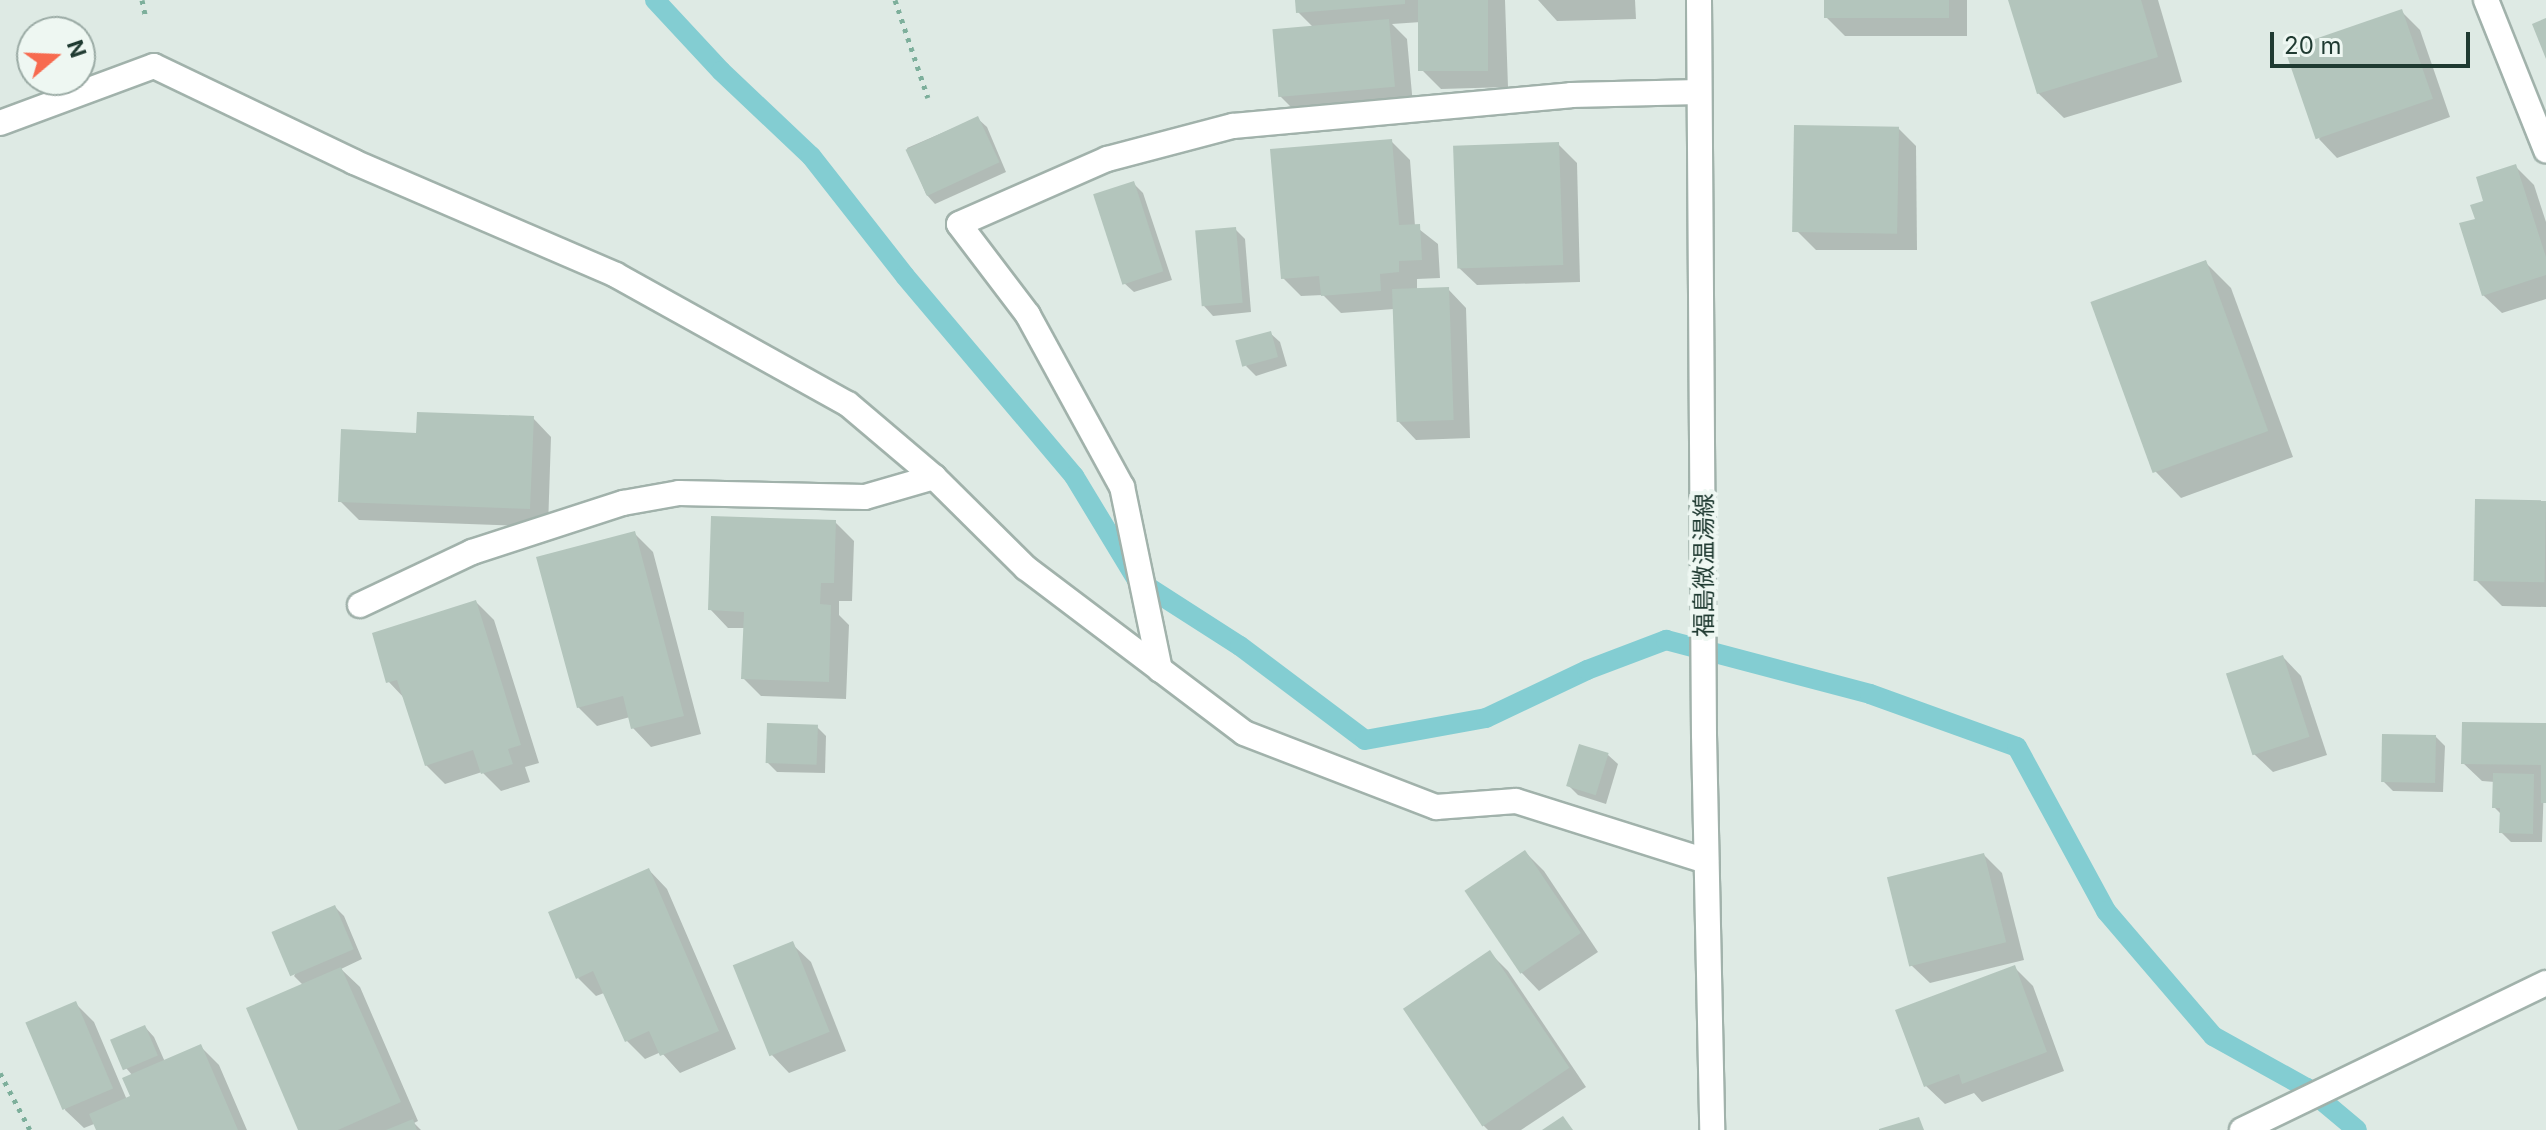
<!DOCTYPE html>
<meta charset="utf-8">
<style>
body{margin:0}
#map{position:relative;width:2546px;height:1130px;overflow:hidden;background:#deeae4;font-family:Inter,"Noto Sans JP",sans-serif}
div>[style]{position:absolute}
.shadow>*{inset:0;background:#0003}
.stream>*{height:20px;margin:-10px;padding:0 10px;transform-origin:10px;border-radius:10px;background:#83cdd2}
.building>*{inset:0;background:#b3c5bc;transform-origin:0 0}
.path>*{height:5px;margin-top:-2.5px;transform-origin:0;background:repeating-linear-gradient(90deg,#7daf9b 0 4px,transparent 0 10px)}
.roads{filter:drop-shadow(2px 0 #a1b2ab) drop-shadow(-2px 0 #a1b2ab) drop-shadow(0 2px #a1b2ab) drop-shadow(0 -2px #a1b2ab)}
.minor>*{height:24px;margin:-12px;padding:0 12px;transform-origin:12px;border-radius:12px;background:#fff}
.secondary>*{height:24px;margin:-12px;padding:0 12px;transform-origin:12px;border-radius:12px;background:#fff}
span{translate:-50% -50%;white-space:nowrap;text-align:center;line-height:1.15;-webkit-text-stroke:8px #eef7f2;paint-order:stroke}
.street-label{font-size:24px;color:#1f3a31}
.north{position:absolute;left:16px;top:16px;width:80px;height:80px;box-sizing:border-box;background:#eef7f2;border:2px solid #9baba5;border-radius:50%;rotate:71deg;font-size:22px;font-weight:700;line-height:32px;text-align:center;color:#1f3a31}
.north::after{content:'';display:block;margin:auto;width:28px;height:36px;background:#f76a4f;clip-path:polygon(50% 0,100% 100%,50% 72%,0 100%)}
.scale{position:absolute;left:2270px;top:32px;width:200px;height:36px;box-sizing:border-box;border:4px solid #1f3a31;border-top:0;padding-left:10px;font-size:24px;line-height:28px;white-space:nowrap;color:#1f3a31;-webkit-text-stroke:6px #eef7f2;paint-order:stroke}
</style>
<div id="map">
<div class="shadow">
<i style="clip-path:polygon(1297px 0,1505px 0,1508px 87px,1441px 89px,1422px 70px,1421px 22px,1392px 24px,1407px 39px,1413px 105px,1298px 114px,1280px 96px,1312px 26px,1298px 12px)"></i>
<i style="clip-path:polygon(1538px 0,1635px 0,1636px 19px,1557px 21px)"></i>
<i style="clip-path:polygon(1826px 0,1967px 0,1967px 36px,1845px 36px,1826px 17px)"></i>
<i style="clip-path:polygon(2010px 0,2158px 0,2182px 82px,2064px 118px,2038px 93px)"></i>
<i style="clip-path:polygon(2401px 11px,2420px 30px,2450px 117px,2337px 158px,2319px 139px)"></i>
<i style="clip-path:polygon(977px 118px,987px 127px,1006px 172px,935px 204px,926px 194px,907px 148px)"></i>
<i style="clip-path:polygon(1898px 128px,1916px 146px,1917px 250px,1816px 250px,1797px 231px)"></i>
<i style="clip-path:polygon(1391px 141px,1410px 160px,1415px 226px,1438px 244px,1440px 278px,1417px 279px,1417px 290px,1448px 289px,1466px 308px,1470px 438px,1416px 440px,1398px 421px,1394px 309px,1341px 313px,1323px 295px,1301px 296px,1283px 278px)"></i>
<i style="clip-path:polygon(1558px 144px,1577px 163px,1580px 282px,1477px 285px,1458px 267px)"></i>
<i style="clip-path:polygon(2515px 166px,2534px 185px,2546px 222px,2546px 299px,2502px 313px,2483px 295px,2486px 203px)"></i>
<i style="clip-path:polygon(1133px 183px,1143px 193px,1172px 280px,1134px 292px,1124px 283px)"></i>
<i style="clip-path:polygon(1235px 229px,1245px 239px,1251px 312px,1213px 316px,1204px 306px)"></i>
<i style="clip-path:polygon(2206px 263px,2231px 288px,2293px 457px,2181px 498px,2156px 472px,2094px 305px)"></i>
<i style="clip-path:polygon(1270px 333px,1280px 342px,1287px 366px,1256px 376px,1246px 366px)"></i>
<i style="clip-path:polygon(533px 418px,551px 437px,548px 527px,359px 520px,340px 501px)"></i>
<i style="clip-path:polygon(2546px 502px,2546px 607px,2502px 606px,2477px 581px)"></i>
<i style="clip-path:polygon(835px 522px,854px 541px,852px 601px,839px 601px,839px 615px,849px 625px,846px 699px,761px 696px,743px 678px,745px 628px,728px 628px,710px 609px)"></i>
<i style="clip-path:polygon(634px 533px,653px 552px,701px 734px,651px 747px,633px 728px,630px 717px,597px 726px,578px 707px)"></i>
<i style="clip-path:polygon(476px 602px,494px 620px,539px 763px,525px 767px,530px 782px,501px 791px,482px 772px,445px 784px,426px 765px,405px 699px,388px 681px)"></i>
<i style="clip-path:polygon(2283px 657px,2301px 676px,2327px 755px,2273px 772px,2254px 754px)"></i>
<i style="clip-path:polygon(2546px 725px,2542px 842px,2511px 842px,2501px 832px,2502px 815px,2494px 807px,2495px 782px,2482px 781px,2463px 763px)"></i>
<i style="clip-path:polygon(817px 727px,826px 736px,825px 773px,777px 772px,767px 762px)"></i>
<i style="clip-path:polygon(2436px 737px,2445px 746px,2443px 792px,2393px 791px,2383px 781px)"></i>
<i style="clip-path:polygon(1608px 755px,1618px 764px,1606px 804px,1578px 795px,1569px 786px)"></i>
<i style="clip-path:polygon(1525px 852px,1544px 871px,1598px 952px,1539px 991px,1521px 972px)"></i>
<i style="clip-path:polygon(1984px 855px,2002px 873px,2024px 960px,1930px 983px,1911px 965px)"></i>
<i style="clip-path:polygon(649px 870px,667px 889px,736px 1049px,680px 1073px,661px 1052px,645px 1059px,627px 1041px,604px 993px,596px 996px,578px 978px)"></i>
<i style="clip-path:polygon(335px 907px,344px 916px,362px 959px,341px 969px,360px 987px,418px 1121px,414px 1123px,421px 1130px,300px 1130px,303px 985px,294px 976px)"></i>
<i style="clip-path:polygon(792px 944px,811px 962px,846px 1051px,789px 1073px,771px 1054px)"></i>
<i style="clip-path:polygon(1489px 952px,1508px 971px,1586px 1087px,1521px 1130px,1488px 1130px,1483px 1125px,1405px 1009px)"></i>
<i style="clip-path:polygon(2014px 967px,2033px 986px,2064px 1071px,1982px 1102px,1974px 1093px,1945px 1104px,1926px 1086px)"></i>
<i style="clip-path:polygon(76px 1004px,94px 1022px,127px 1100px,132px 1097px,133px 1076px,126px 1068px,145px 1027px,154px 1037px,165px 1062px,200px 1046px,219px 1065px,247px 1130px,98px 1130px,94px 1124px,84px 1128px,65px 1110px)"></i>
</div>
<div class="stream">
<i style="left:655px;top:0;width:97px;rotate:47.1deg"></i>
<i style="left:721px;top:71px;width:124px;rotate:43.4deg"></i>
<i style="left:811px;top:156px;width:152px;rotate:51.9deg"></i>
<i style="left:905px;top:276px;width:262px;rotate:49.8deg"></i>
<i style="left:1074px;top:476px;width:122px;rotate:58.8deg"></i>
<i style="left:1137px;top:580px;width:122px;rotate:32.7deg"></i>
<i style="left:1240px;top:646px;width:156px;rotate:36.9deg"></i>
<i style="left:1365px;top:740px;width:123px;rotate:-10.3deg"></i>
<i style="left:1486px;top:718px;width:112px;rotate:-25.4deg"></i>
<i style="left:1587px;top:670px;width:85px;rotate:-20.8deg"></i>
<i style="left:1666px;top:640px;width:211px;rotate:14.8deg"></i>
<i style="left:1870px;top:694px;width:156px;rotate:19.8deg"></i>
<i style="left:2017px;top:747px;width:187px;rotate:61.5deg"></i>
<i style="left:2106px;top:911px;width:165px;rotate:49.4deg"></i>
<i style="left:2213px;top:1036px;width:107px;rotate:29deg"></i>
<i style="left:2307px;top:1088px;width:65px;rotate:40deg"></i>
</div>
<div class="building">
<i style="clip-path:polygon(1295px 0,1405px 0,1405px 4px,1296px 13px)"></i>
<i style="left:1418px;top:0;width:70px;height:71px"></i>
<i style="left:1824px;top:0;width:125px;height:18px"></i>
<i style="clip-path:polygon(2008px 0,2141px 0,2158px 57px,2037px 94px)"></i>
<i style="left:2402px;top:9px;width:95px;height:124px;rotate:71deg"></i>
<i style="clip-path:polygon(2546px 18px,2546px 59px,2532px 24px)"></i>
<i style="left:1389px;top:19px;width:68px;height:117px;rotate:85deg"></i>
<i style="left:978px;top:116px;width:51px;height:80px;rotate:65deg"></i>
<i style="left:1794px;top:125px;width:105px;height:107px;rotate:1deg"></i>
<i style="clip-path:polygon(1392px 139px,1399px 225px,1420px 224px,1422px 260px,1399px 261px,1399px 272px,1380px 274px,1381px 291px,1321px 296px,1319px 276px,1281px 279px,1270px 149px)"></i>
<i style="left:1559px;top:142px;width:123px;height:106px;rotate:88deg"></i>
<i style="clip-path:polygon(2516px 164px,2546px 257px,2546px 275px,2482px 296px,2459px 223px,2475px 219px,2470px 205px,2483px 201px,2476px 177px)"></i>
<i style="left:1134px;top:181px;width:95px;height:43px;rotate:72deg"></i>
<i style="left:1236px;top:227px;width:76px;height:41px;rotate:85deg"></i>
<i style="left:2206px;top:260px;width:182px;height:123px;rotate:70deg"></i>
<i style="left:1449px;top:287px;width:133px;height:57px;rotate:88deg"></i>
<i style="left:1271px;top:331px;width:27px;height:37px;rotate:75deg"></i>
<i style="clip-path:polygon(417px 412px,534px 416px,530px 509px,338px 502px,341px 429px,416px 433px)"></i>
<i style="left:2475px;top:499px;width:71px;height:82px;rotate:1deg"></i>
<i style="clip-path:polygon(711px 516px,836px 520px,834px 583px,821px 583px,820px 604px,831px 605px,829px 682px,741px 679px,744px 612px,708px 610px)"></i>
<i style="clip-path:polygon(635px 531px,684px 716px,631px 729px,623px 696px,577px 708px,536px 557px)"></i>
<i style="clip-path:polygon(476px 600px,521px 745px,508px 749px,513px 764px,481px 774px,473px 750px,425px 766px,397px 680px,386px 683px,372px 633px)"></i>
<i style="left:2283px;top:655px;width:86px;height:60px;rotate:72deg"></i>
<i style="clip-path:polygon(2462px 722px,2546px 723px,2546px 803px,2541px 803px,2541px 765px,2461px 764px)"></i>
<i style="left:767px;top:723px;width:51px;height:40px;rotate:2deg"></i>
<i style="left:2382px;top:734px;width:54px;height:48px;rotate:1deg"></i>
<i style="left:1579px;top:744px;width:31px;height:44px;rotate:17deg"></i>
<i style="clip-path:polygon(2493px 773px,2534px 774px,2533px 834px,2499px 833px,2500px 808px,2492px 808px)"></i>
<i style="left:1525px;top:850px;width:100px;height:73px;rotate:56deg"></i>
<i style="left:1984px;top:853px;width:92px;height:100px;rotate:76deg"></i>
<i style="clip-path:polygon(649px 868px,719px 1031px,660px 1056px,649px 1031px,625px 1042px,593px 971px,576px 979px,548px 912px)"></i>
<i style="left:335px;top:905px;width:48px;height:69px;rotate:67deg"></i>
<i style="left:793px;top:941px;width:98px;height:65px;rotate:68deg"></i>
<i style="left:1490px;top:950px;width:142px;height:105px;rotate:56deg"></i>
<i style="clip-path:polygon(2015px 965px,2047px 1052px,1962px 1084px,1959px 1074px,1924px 1087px,1895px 1010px)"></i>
<i style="clip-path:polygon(341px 967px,401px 1102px,338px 1130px,298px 1130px,246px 1008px)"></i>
<i style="left:76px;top:1001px;width:95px;height:55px;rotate:67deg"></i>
<i style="left:145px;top:1025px;width:33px;height:38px;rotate:67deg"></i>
<i style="clip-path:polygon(201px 1044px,238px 1130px,96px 1130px,89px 1114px,130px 1096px,122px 1078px)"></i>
<i style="clip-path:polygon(1563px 1116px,1573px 1130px,1542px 1130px)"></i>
<i style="clip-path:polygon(1919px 1117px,1924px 1130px,1879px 1130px,1879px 1129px)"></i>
<i style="clip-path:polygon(413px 1119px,417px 1130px,386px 1130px)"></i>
</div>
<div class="path">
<i style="left:142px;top:0;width:19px;rotate:78deg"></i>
<i style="left:895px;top:0;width:103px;rotate:71.4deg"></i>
<i style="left:0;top:1073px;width:64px;rotate:62.2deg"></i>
</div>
<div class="roads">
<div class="minor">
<i style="left:2486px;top:0;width:162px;rotate:68.2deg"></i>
<i style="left:0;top:123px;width:164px;rotate:-20.3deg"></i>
<i style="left:154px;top:66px;width:222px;rotate:25.6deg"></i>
<i style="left:354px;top:162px;width:285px;rotate:23.3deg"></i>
<i style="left:616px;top:275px;width:265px;rotate:29.1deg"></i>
<i style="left:848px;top:404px;width:113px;rotate:40.3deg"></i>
<i style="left:934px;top:477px;width:129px;rotate:44.7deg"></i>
<i style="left:1026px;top:568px;width:273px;rotate:37.1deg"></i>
<i style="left:1244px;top:733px;width:206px;rotate:21.1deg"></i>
<i style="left:1436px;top:807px;width:80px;rotate:-4.3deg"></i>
<i style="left:1516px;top:801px;width:199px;rotate:17.5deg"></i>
<i style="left:360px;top:605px;width:124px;rotate:-25.3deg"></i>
<i style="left:472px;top:552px;width:159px;rotate:-18deg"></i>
<i style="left:623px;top:503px;width:57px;rotate:-10.1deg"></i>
<i style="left:679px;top:493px;width:186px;rotate:1.2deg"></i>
<i style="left:865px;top:497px;width:72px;rotate:-16.2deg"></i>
<i style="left:1160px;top:670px;width:187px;rotate:-101.7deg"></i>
<i style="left:1122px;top:487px;width:196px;rotate:-118.7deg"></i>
<i style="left:1028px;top:315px;width:114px;rotate:-127.2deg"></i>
<i style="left:959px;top:224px;width:162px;rotate:-23.7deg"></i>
<i style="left:1107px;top:159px;width:130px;rotate:-14.7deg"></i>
<i style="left:1233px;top:126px;width:339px;rotate:-5.2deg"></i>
<i style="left:1571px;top:95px;width:128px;rotate:-1.3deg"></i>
<i style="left:2242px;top:1130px;width:338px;rotate:-25.8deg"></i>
</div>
<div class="secondary">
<i style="left:1699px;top:0;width:735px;rotate:89.61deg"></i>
<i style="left:1704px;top:735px;width:395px;rotate:88.8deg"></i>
</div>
</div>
<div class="street-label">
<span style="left:1704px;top:565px;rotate:-90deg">福島微温湯線</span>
</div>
<div class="north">N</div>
<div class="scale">20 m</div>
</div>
